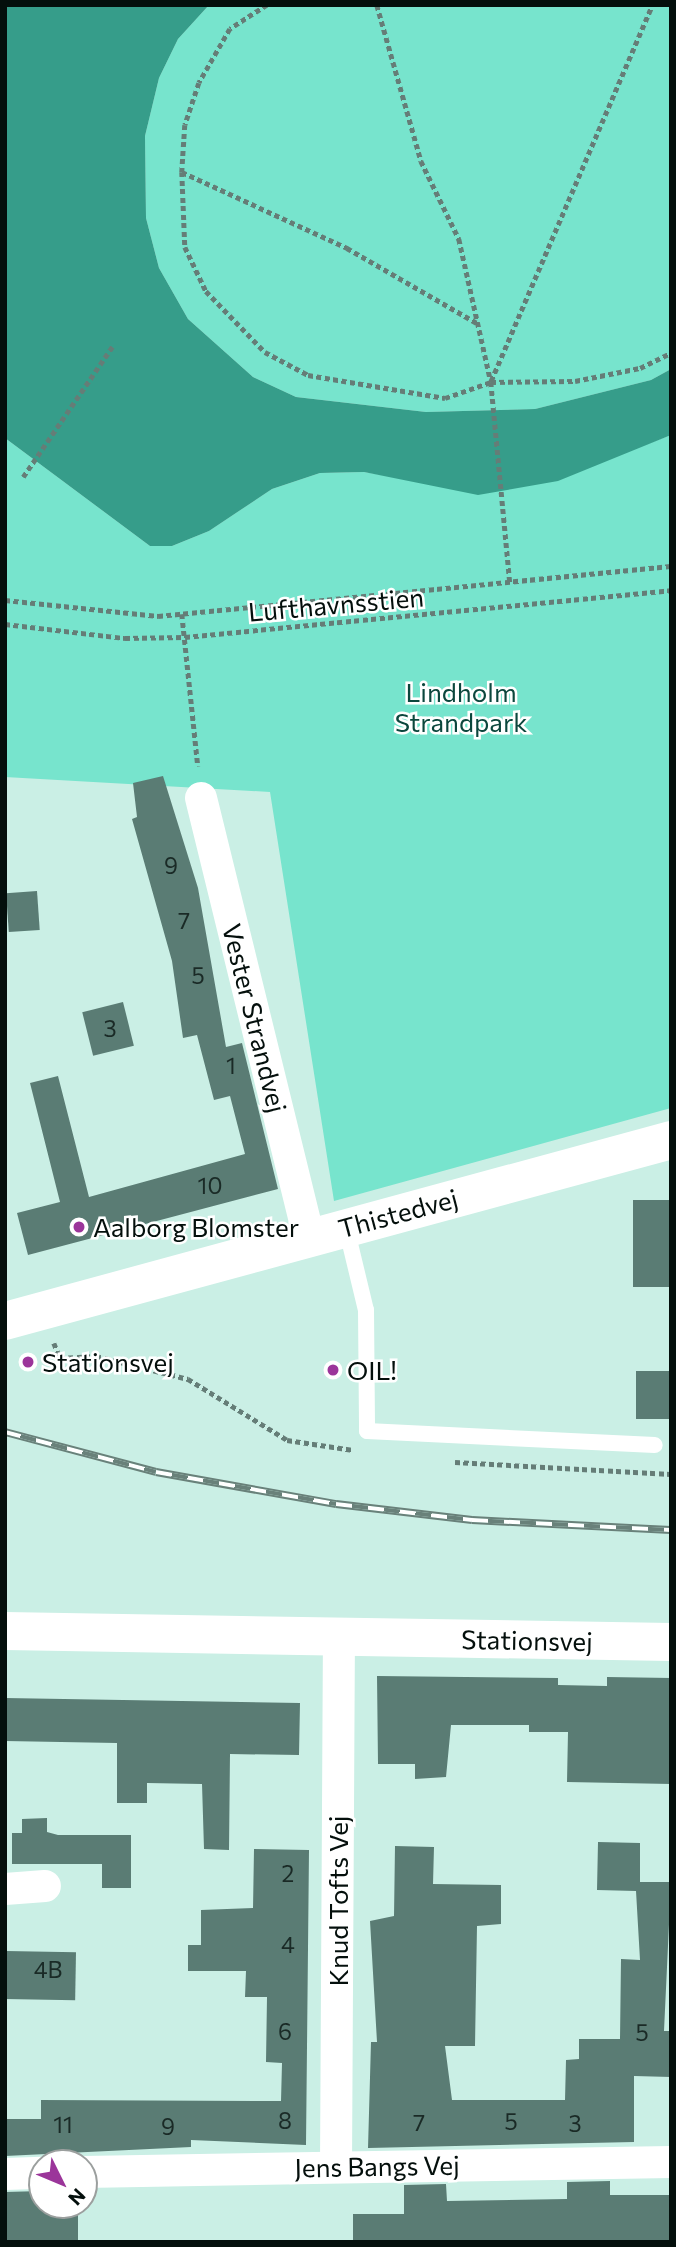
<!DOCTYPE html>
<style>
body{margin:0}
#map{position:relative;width:676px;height:2247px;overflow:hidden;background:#caefe5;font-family:Commissioner,sans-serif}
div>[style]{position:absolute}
.green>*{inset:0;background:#77e4cd}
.water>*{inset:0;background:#369d8a}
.building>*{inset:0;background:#5a7c74;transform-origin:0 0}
.path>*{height:4.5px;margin-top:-2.25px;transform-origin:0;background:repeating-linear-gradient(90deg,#657d77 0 5px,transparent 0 8.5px)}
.service>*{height:16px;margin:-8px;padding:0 8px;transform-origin:8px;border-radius:8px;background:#fff}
.minor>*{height:32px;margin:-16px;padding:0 16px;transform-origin:16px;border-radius:16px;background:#fff}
.tertiary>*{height:38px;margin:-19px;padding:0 19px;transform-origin:19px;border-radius:19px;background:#fff}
.primary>*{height:38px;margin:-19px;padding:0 19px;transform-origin:19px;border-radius:19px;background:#fff}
.rail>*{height:8px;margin-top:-4px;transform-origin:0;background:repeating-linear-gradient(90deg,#fff 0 16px,#69817a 0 32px);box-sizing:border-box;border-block:2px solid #69817a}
.dots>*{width:19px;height:19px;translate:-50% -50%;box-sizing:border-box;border:4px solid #fff;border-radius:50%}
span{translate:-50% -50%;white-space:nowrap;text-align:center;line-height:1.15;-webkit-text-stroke:5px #fff;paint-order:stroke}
.number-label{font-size:23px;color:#1a2a26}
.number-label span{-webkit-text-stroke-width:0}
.street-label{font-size:26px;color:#040f0c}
.park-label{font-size:26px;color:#0b473d}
.poi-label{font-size:26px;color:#040f0c}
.left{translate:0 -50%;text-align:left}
.frame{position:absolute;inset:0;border:7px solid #040f0c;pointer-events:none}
.north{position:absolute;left:28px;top:2149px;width:70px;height:70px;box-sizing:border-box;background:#fff;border:2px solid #9b9f9e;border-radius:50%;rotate:133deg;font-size:19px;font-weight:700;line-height:28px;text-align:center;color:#040f0c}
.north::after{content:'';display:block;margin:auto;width:24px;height:32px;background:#9b359a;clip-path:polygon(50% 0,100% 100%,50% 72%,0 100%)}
</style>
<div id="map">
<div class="green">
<i style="clip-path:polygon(209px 5px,671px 5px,671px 369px,651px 380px,535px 409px,426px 412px,296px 397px,253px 377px,188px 319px,159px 268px,146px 218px,145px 136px,159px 78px,178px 39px)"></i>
<i style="clip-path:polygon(671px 435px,671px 1108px,334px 1201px,270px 792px,5px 777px,5px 438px,150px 546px,172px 546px,209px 531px,272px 489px,320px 473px,364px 472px,418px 481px,618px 455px)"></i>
</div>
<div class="water">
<i style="clip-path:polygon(5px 5px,209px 5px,178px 39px,159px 78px,145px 136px,146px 218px,159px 268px,188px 319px,253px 377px,296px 397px,426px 412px,535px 409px,651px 380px,671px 369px,671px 435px,558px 481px,478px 495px,364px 472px,320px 473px,272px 489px,209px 531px,172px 546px,150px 546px,5px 438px)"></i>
</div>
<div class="building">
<i style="clip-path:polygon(163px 776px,198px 888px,226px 1047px,242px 1043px,278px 1189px,28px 1255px,17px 1213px,60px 1202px,30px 1083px,58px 1076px,89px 1197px,245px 1154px,230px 1096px,214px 1100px,197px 1035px,183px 1038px,172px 961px,132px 819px,137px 817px,133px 783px)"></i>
<i style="left:37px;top:891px;width:39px;height:31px;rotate:86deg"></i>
<i style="left:123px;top:1002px;width:45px;height:42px;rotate:76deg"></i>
<i style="left:671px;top:1200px;width:87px;height:38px;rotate:90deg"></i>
<i style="left:671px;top:1371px;width:48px;height:35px;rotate:90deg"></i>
<i style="clip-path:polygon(377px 1676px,558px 1678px,558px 1685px,607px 1686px,607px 1677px,671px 1678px,671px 1784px,567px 1782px,568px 1732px,529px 1732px,529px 1725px,451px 1725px,446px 1777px,415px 1779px,415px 1764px,378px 1764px)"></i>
<i style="clip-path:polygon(5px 1698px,300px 1703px,299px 1755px,230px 1754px,229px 1850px,204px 1849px,202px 1784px,147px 1783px,147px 1803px,117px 1803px,117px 1743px,5px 1741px)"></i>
<i style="clip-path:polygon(47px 1818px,47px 1832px,58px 1835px,131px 1835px,131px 1888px,102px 1888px,102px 1864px,12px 1864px,12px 1833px,22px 1833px,22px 1819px)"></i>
<i style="clip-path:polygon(598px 1842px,640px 1843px,640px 1882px,671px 1882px,664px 2031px,671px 2031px,671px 2077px,634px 2076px,634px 2142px,368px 2148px,371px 2042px,377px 2042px,370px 1921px,394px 1916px,395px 1846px,434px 1847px,433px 1884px,501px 1885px,501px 1924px,477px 1926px,475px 2046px,445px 2046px,452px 2100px,565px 2100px,566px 2060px,579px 2059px,579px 2039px,620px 2039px,621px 1959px,640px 1960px,636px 1891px,597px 1890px)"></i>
<i style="clip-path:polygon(254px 1849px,309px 1850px,306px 2145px,191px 2140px,191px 2147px,5px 2156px,5px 2119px,41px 2119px,41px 2100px,281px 2101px,282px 2063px,266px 2062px,267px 1997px,245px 1997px,246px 1971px,188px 1971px,188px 1945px,201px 1945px,201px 1910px,253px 1908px)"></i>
<i style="left:6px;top:1951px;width:70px;height:48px;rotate:1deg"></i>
<i style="clip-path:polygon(610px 2181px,610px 2195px,670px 2195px,671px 2242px,353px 2242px,353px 2214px,404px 2214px,404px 2185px,446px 2184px,447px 2201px,567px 2199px,567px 2182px)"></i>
<i style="clip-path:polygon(42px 2191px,42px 2205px,78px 2205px,78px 2242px,5px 2242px,5px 2192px)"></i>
</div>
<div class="path">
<i style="left:267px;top:5px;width:44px;rotate:147deg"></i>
<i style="left:230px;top:29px;width:62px;rotate:119.9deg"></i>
<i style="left:199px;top:83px;width:44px;rotate:108.4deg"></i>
<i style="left:185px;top:125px;width:47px;rotate:93.7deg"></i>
<i style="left:182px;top:172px;width:75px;rotate:87.7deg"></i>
<i style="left:185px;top:247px;width:49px;rotate:64.5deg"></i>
<i style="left:206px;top:291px;width:85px;rotate:46deg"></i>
<i style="left:265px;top:352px;width:49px;rotate:28.1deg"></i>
<i style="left:308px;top:375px;width:139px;rotate:9.5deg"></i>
<i style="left:445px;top:398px;width:49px;rotate:-19.2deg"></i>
<i style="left:491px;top:382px;width:84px;rotate:-0.7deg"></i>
<i style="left:575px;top:381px;width:66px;rotate:-11.3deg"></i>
<i style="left:640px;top:368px;width:34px;rotate:-26deg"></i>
<i style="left:377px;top:5px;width:162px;rotate:74.2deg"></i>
<i style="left:421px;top:161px;width:87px;rotate:64deg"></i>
<i style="left:459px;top:239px;width:147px;rotate:77.4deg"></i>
<i style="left:491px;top:382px;width:202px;rotate:84.6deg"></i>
<i style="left:182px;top:172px;width:182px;rotate:24.7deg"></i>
<i style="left:347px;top:248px;width:150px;rotate:30deg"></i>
<i style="left:491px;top:381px;width:409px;rotate:-66.8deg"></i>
<i style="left:23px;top:477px;width:158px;rotate:-55.6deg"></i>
<i style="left:5px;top:600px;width:154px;rotate:6deg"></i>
<i style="left:158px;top:616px;width:515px;rotate:-5.57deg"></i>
<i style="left:182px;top:614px;width:153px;rotate:84deg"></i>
<i style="left:5px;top:624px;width:121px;rotate:6.7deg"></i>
<i style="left:125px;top:638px;width:60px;rotate:-1deg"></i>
<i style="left:185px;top:637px;width:488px;rotate:-5.5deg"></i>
<i style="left:54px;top:1343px;width:16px;rotate:68deg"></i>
<i style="left:60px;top:1358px;width:36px;rotate:-3deg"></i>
<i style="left:96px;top:1356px;width:95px;rotate:14deg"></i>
<i style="left:188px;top:1379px;width:116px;rotate:31.6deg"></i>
<i style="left:287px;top:1440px;width:67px;rotate:8.6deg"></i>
<i style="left:455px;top:1462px;width:216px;rotate:3.2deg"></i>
</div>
<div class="service">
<i style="left:346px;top:1227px;width:85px;rotate:76.5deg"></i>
<i style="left:366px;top:1310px;width:121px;rotate:89.5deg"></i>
<i style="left:367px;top:1431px;width:288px;rotate:2.8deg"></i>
</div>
<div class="minor">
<i style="left:201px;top:798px;width:452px;rotate:76.2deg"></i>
<i style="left:5px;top:1889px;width:40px;rotate:-4.3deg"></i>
<i style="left:336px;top:2166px;width:530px;rotate:-89.68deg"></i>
<i style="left:84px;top:2172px;width:587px;rotate:-0.98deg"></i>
<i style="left:5px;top:2174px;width:37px;rotate:-2deg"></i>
</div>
<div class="tertiary">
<i style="left:5px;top:1631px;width:666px;rotate:0.95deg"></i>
</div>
<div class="primary">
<i style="left:5px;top:1321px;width:690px;rotate:-15.2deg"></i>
</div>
<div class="rail">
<i style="left:5px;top:1432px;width:156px;rotate:14.8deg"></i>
<i style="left:156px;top:1472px;width:183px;rotate:10.1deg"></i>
<i style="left:336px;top:1504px;width:137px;rotate:6.7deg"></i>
<i style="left:472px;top:1520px;width:199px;rotate:2.9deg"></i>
</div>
<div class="dots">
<i style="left:79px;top:1227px;background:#9b359a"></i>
<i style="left:28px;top:1362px;background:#9b359a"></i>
<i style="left:333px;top:1370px;background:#9b359a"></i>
</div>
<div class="number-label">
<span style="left:171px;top:865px">9</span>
<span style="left:184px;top:920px">7</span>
<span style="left:198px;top:975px">5</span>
<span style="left:110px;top:1028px">3</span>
<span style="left:231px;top:1065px">1</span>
<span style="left:210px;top:1185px">10</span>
<span style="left:288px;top:1873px">2</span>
<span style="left:288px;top:1944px">4</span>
<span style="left:48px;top:1969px">4B</span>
<span style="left:285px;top:2031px">6</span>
<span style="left:642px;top:2032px">5</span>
<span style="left:285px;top:2120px">8</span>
<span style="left:511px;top:2121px">5</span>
<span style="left:419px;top:2122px">7</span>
<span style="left:575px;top:2123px">3</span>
<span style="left:63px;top:2124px">11</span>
<span style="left:168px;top:2126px">9</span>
</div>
<div class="street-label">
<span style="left:336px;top:604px;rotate:-5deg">Lufthavnsstien</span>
<span style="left:255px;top:1018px;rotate:76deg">Vester Strandvej</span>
<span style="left:398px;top:1213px;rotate:-15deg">Thistedvej</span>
<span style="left:527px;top:1640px;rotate:1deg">Stationsvej</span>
<span style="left:338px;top:1901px;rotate:-90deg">Knud Tofts Vej</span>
<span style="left:377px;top:2166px;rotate:-1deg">Jens Bangs Vej</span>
</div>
<div class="park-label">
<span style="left:461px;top:707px">Lindholm<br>Strandpark</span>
</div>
<div class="poi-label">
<span class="left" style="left:93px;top:1227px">Aalborg Blomster</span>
<span class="left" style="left:42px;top:1362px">Stationsvej</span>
<span class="left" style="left:347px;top:1370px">OIL!</span>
</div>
<div class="frame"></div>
<div class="north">N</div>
</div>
